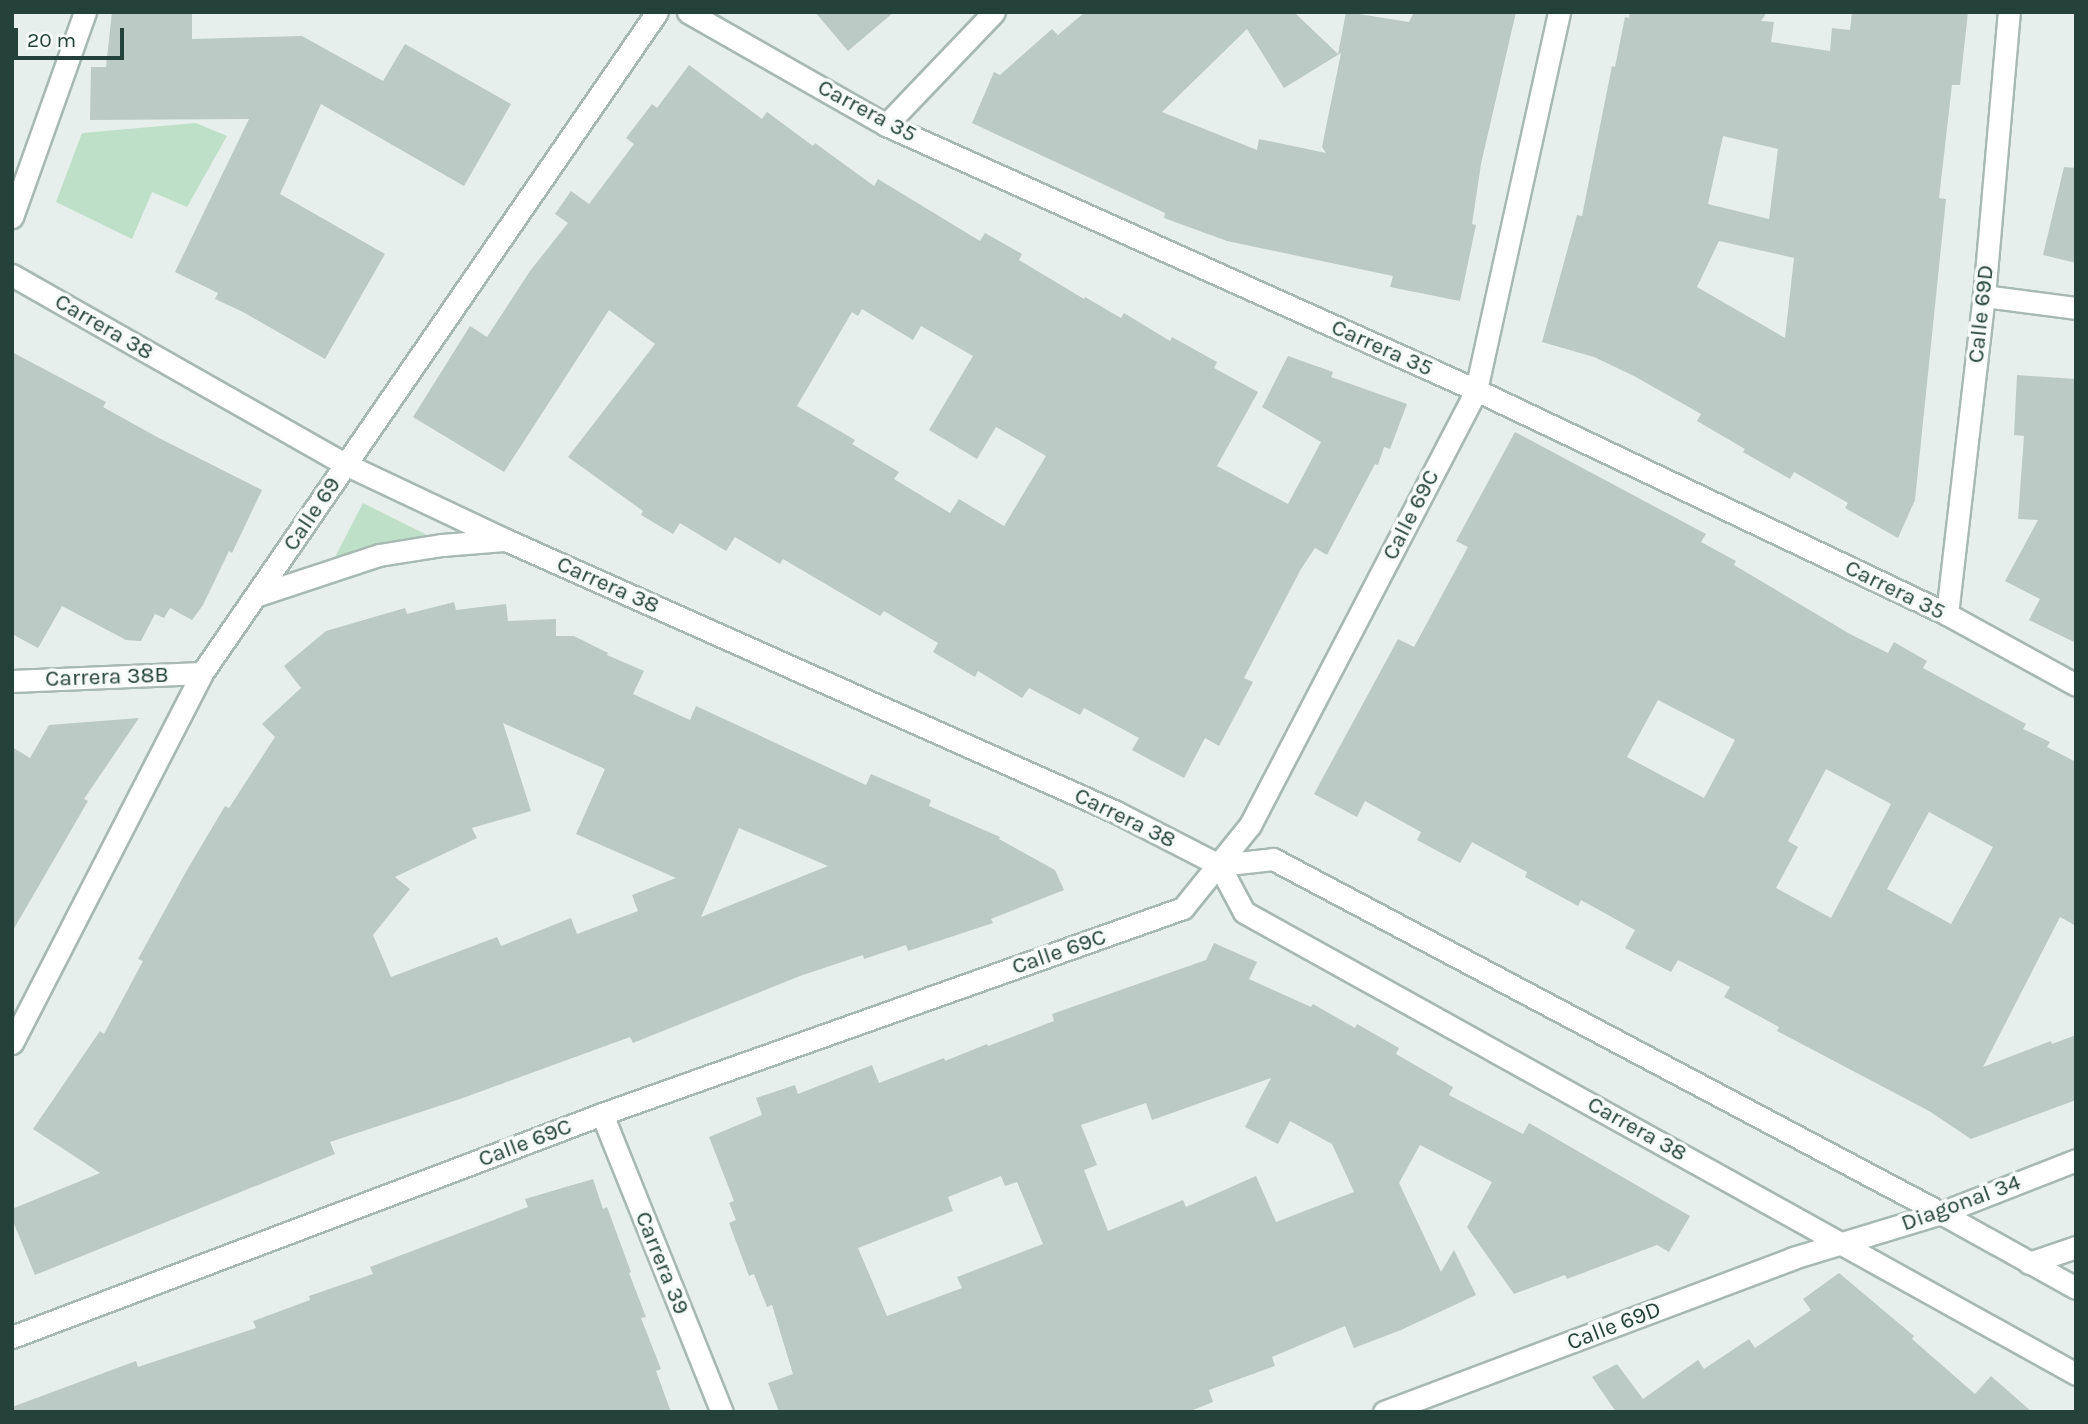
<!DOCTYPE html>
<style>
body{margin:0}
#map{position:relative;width:2088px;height:1424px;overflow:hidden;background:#e6efeb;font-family:Karla,sans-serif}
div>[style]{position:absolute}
.green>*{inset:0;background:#bfe0c8}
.building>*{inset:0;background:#bbcac4}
.roads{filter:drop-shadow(2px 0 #a8b8b2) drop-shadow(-2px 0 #a8b8b2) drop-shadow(0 2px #a8b8b2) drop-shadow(0 -2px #a8b8b2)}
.service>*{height:21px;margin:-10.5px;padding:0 10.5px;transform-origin:10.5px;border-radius:10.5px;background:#fff}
.minor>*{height:21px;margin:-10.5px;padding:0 10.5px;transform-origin:10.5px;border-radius:10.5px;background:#fff}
.secondary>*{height:21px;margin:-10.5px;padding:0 10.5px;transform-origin:10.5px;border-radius:10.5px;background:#fff}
span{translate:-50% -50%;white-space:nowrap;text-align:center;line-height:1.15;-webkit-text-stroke:7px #f7fbf9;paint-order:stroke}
.street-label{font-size:23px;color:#24423a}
.frame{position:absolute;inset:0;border:14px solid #24423a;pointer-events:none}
.scale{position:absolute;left:14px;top:28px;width:110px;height:32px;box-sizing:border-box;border:4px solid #24423a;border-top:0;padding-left:9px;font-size:21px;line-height:24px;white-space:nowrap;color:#24423a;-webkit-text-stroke:5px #f7fbf9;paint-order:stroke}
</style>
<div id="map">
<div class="green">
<i style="clip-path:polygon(196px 123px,227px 136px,187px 207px,152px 192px,132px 239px,56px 202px,82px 133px)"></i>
<i style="clip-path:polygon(363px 503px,429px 536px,334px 559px)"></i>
</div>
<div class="building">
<i style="clip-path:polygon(112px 12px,192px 12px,192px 39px,302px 36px,383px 81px,405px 44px,511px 104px,464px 186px,321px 104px,280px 194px,385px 254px,325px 359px,243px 312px,215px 299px,218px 293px,175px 272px,249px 119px,90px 120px,91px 67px,106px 67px)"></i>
<i style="clip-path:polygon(815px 12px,894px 12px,848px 51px)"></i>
<i style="clip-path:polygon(evenodd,1085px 12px,1294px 12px,1338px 54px,1346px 12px,1409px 22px,1414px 12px,1516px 12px,1481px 164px,1472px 224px,1476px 225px,1460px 301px,1390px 287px,1393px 276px,1227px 241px,1164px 218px,1165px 213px,972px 123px,994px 72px,1000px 75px,1052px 29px,1058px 35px,1085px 12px,1247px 29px,1284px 88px,1341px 53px,1322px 147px,1326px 153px,1259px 139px,1257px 150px,1162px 112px,1247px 29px)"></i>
<i style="clip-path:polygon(evenodd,1630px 12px,1767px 12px,1761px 21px,1774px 22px,1771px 42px,1830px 51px,1832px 28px,1850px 30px,1852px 12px,1968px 12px,1960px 85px,1952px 85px,1939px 198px,1946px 199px,1915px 500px,1898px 538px,1845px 508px,1848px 503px,1794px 472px,1790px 479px,1743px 452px,1745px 449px,1697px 421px,1701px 414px,1634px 376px,1594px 357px,1542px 342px,1577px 215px,1582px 216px,1612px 66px,1615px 67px,1625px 17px,1629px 18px,1630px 12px,1723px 136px,1778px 149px,1769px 219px,1708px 204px,1723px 136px,1630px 12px,1719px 241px,1794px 258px,1785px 338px,1697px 287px,1719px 241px)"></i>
<i style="clip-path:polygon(evenodd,689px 65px,762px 119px,767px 112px,813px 146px,815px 143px,874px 186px,878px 179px,980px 241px,985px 233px,1022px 254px,1019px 260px,1084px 299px,1085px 297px,1121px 318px,1124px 313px,1170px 341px,1172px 337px,1217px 362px,1214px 368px,1258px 392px,1217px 466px,1288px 504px,1321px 442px,1262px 407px,1288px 356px,1333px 372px,1331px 377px,1407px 404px,1390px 449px,1384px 447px,1378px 465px,1375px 464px,1327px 555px,1315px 548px,1301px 569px,1244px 678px,1253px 682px,1219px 746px,1205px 738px,1184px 778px,1132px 750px,1139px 738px,1084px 708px,1080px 715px,1029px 688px,1022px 698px,978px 671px,975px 677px,933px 652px,938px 643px,884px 611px,880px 616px,783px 559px,780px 564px,735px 537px,726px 551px,680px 523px,673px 534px,641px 515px,643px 511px,568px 457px,655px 344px,609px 310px,504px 472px,413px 417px,470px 326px,487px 337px,530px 271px,568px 223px,555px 214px,571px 191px,589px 204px,634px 144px,626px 138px,652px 104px,657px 108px,689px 65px,862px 309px,913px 340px,921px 326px,973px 356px,929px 430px,977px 459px,996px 427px,1046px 456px,1004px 526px,959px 499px,950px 513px,894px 479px,899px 472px,852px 444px,855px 440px,797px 406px,852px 312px,858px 316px,862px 309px)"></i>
<i style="clip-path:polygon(2064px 167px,2076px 168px,2076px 263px,2043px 255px)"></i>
<i style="clip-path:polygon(12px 352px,106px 402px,103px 407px,157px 437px,262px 490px,232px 553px,229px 551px,203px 605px,192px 620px,170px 608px,164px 618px,155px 614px,141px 641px,126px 640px,62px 606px,38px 648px,12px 634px)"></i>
<i style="clip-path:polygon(2017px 375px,2076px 379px,2076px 643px,2029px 620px,2040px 599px,2005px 581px,2038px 520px,2018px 519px,2024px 436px,2014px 435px)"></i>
<i style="clip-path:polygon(evenodd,1515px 432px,1706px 534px,1701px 542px,1736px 561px,1734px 565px,1850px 634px,1888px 653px,1894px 642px,1927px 661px,1923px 668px,2026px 724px,2023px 729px,2050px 742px,2047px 747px,2076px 762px,2076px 926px,2060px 917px,1983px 1067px,2051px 1041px,2052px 1044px,2076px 1035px,2076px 1100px,1971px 1139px,1929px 1111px,1777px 1031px,1779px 1027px,1724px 997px,1730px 987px,1678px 960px,1671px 972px,1625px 948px,1635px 930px,1581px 900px,1578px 906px,1525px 877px,1527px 872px,1472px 842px,1460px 863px,1417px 840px,1421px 832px,1365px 801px,1357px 817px,1314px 794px,1398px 639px,1414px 647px,1468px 547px,1456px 541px,1515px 432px,1658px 700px,1735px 740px,1704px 798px,1627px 757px,1658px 700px,1515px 432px,1826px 769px,1891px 804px,1831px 918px,1776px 888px,1798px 847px,1788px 841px,1826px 769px,1515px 432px,1929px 812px,1993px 847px,1951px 924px,1887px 889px,1929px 812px)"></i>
<i style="clip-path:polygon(evenodd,454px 602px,456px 610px,506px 604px,508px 621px,556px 619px,556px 636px,574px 636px,608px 653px,607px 655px,644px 671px,633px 694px,690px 720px,696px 706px,866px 785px,871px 774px,931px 800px,929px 806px,1000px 837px,999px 839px,1055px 870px,1064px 890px,991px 919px,993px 923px,908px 951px,906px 945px,864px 959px,863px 955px,800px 976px,633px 1043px,630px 1037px,463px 1098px,330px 1142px,335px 1154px,35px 1275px,12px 1219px,12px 1209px,100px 1173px,33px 1129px,100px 1031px,104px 1034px,143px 961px,138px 959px,187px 870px,225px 806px,229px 808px,275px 737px,262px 724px,301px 688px,284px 666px,326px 631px,405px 608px,407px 614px,454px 602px,503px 723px,605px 769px,576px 834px,676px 878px,632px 895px,638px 911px,577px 934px,571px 918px,501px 946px,497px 937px,391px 977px,373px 935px,410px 889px,395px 877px,477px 838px,472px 828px,531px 811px,503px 723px,454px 602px,739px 828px,828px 866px,701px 917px,739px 828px)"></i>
<i style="clip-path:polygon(139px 718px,84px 799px,88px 801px,12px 932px,12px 747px,30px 758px,49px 725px)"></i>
<i style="clip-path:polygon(evenodd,1214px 943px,1257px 962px,1249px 979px,1311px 1007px,1313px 1004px,1355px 1028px,1357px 1024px,1399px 1048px,1396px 1054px,1453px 1087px,1449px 1095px,1523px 1134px,1529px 1123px,1690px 1216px,1669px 1252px,1657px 1245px,1567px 1279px,1565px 1275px,1514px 1294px,1467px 1227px,1492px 1182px,1420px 1145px,1399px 1183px,1441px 1272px,1454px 1250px,1476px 1295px,1401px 1330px,1354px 1348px,1345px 1326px,1272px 1357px,1275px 1366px,1209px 1390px,1213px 1402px,1188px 1412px,779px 1412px,768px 1383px,793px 1374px,772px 1305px,767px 1307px,754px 1274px,749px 1276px,729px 1223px,736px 1220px,729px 1203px,734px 1201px,709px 1137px,762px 1115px,756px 1098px,795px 1085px,798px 1094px,872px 1065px,879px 1083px,944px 1058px,945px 1061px,987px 1044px,988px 1046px,1054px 1021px,1052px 1014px,1206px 960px,1214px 943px,1271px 1078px,1245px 1127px,1278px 1144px,1290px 1121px,1332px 1144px,1354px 1192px,1276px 1222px,1256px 1176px,1186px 1207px,1183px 1200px,1108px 1231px,1084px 1170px,1097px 1165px,1081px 1125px,1146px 1103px,1152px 1120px,1271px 1078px,1214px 943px,1001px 1176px,1005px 1186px,1017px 1182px,1043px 1244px,957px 1277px,962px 1288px,887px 1316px,858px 1248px,953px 1211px,948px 1197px,1001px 1176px)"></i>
<i style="clip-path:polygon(593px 1179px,603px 1209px,607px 1207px,631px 1272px,629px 1273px,646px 1317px,641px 1318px,661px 1369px,656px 1371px,671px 1412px,12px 1412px,12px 1407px,136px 1361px,138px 1367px,256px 1328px,253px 1321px,310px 1300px,309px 1296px,373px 1274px,370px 1267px,528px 1207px,525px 1199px)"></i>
<i style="clip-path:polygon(1839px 1273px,1914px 1336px,1912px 1339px,1975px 1394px,1991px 1376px,2032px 1412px,1616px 1412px,1592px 1377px,1617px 1364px,1643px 1399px,1698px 1360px,1704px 1369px,1749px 1339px,1755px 1348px,1811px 1310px,1803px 1299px)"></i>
</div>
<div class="roads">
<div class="service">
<i style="left:2029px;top:1263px;width:50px;rotate:-18.8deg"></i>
</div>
<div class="minor">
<i style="left:688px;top:12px;width:228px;rotate:29.7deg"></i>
<i style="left:886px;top:125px;width:647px;rotate:24.19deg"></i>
<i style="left:1476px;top:390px;width:522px;rotate:25.44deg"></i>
<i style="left:1947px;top:614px;width:147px;rotate:28.8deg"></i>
<i style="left:886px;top:125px;width:156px;rotate:-46.3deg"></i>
<i style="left:12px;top:217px;width:218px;rotate:-70.4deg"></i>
<i style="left:1984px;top:296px;width:93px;rotate:7.4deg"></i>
<i style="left:1947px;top:614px;width:320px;rotate:-83.4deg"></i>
<i style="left:1984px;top:296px;width:285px;rotate:-85deg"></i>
<i style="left:12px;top:681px;width:190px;rotate:-2.4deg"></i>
<i style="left:12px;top:1043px;width:416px;rotate:-62.8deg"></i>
<i style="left:202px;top:673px;width:802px;rotate:-55.46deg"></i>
<i style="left:602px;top:1114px;width:321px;rotate:68.1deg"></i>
<i style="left:12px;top:1337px;width:631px;rotate:-20.7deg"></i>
<i style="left:602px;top:1114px;width:616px;rotate:-19.52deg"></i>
<i style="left:1183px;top:908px;width:107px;rotate:-51.1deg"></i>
<i style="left:1250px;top:825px;width:490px;rotate:-62.5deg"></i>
<i style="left:1476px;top:390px;width:387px;rotate:-77.6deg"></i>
<i style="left:1384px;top:1412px;width:437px;rotate:-20.6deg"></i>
<i style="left:1793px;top:1258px;width:155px;rotate:-16.9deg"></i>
<i style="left:1941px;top:1213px;width:145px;rotate:-21.4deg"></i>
</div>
<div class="secondary">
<i style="left:12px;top:275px;width:383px;rotate:29.6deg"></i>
<i style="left:345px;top:464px;width:178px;rotate:25.3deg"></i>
<i style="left:506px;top:540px;width:668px;rotate:24.03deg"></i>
<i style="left:1116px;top:812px;width:116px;rotate:27.2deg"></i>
<i style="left:1219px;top:865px;width:54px;rotate:-6.3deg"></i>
<i style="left:1273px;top:859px;width:756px;rotate:27.92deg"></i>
<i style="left:1941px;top:1213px;width:154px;rotate:29.1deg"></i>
<i style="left:258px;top:595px;width:127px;rotate:-18.3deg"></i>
<i style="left:379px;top:555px;width:64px;rotate:-9deg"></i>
<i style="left:442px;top:545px;width:62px;rotate:-4.6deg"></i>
<i style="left:1219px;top:865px;width:53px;rotate:62deg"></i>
<i style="left:1244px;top:912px;width:952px;rotate:29.04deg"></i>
</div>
</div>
<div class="street-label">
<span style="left:867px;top:111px;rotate:28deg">Carrera 35</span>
<span style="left:1981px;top:314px;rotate:-84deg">Calle 69D</span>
<span style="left:104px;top:327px;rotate:30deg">Carrera 38</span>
<span style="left:1382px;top:348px;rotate:24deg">Carrera 35</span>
<span style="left:312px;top:514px;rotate:-56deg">Calle 69</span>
<span style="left:1411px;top:515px;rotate:-63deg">Calle 69C</span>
<span style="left:608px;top:585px;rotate:24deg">Carrera 38</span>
<span style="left:1895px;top:590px;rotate:26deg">Carrera 35</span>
<span style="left:107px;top:677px;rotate:-2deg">Carrera 38B</span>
<span style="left:1125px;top:818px;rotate:26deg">Carrera 38</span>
<span style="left:1059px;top:952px;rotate:-19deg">Calle 69C</span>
<span style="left:1637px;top:1129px;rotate:29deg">Carrera 38</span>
<span style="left:525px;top:1143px;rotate:-21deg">Calle 69C</span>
<span style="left:1961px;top:1203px;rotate:-20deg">Diagonal 34</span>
<span style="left:662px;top:1263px;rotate:68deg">Carrera 39</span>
<span style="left:1614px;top:1326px;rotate:-21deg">Calle 69D</span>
</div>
<div class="frame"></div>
<div class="scale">20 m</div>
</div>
